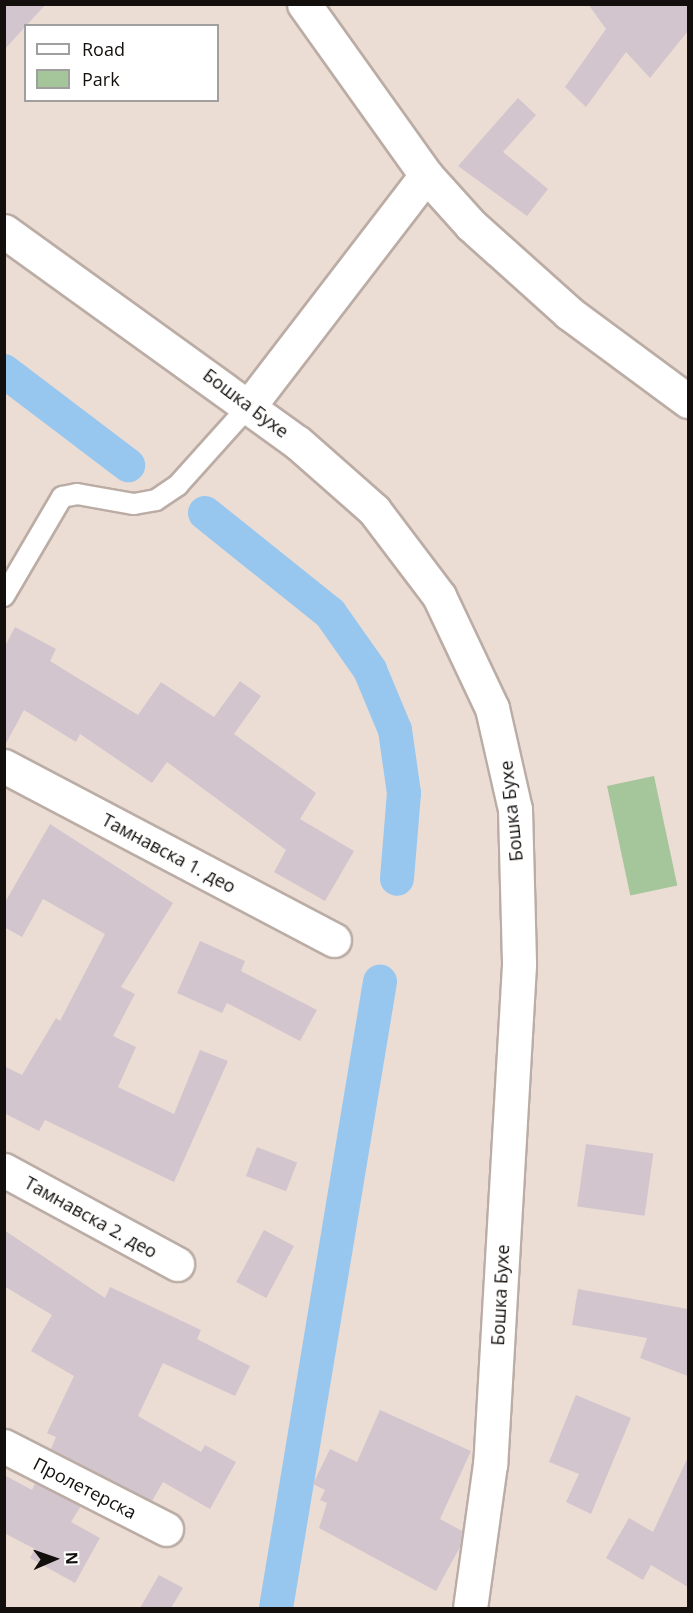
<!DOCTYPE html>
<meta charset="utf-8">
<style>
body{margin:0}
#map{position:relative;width:693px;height:1613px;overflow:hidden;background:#ebddd4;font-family:"Open Sans",sans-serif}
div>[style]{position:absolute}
.green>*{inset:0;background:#a5c59a;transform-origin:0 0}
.canal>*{height:34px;margin:-17px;padding:0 17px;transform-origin:17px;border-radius:17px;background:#97c7ef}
.building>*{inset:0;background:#d2c5ce;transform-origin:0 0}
.roads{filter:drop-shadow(2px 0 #bbada5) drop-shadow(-2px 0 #bbada5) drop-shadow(0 2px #bbada5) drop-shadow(0 -2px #bbada5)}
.lane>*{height:20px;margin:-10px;padding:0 10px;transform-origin:10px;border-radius:10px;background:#fff}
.street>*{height:33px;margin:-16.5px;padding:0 16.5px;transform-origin:16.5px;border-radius:16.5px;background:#fff}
.secondary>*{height:33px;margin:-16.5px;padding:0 16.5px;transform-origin:16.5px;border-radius:16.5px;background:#fff}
span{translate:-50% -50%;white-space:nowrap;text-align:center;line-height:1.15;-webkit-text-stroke:5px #fff;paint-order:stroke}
.street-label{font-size:18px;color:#130f0c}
.frame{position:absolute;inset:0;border:6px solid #130f0c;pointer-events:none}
.legend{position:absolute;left:24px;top:24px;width:195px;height:78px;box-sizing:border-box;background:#fff;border:2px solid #a19f9e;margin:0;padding:8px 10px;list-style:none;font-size:18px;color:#130f0c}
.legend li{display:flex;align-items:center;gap:12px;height:30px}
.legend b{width:30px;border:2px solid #a19f9e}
.north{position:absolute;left:24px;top:1529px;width:60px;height:60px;-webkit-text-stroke:4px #fff;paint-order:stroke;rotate:88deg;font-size:16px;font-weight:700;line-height:24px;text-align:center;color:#130f0c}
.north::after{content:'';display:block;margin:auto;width:21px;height:27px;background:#130f0c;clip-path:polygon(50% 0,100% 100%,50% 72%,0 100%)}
</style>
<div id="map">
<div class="green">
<i style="left:654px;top:776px;width:112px;height:48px;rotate:78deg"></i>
</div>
<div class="canal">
<i style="left:4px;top:371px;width:156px;rotate:37.2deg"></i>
<i style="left:205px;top:513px;width:160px;rotate:38.7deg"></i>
<i style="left:330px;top:613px;width:70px;rotate:54.9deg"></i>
<i style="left:370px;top:670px;width:65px;rotate:67.4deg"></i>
<i style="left:395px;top:730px;width:64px;rotate:81.9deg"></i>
<i style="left:404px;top:793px;width:86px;rotate:94.7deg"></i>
<i style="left:276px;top:1608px;width:635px;rotate:-80.57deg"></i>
</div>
<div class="building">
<i style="clip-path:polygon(4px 4px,46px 4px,4px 50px)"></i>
<i style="clip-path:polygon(588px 4px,688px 4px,688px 31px,650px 78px,626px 52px,586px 107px,565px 87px,606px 29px)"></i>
<i style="clip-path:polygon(518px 98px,536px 115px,503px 152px,548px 189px,527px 216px,458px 166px)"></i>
<i style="clip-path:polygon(15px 627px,56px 649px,50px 661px,138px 715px,161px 682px,214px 717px,240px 681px,261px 696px,234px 734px,316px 793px,300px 819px,354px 851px,325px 901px,274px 872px,286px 850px,167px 762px,152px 783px,80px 734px,76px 742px,24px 710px,4px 747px,4px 648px)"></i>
<i style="clip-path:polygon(50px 824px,173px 903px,121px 987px,135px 994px,113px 1036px,136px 1047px,118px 1087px,174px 1114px,200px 1050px,228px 1061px,174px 1182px,45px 1120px,39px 1131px,4px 1113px,4px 1066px,22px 1075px,56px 1018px,60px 1021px,105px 934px,43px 899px,22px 937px,4px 927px,4px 904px)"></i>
<i style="clip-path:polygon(200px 941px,245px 961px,241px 971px,317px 1010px,300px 1041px,227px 1003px,222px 1013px,177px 993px)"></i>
<i style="left:586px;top:1144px;width:68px;height:63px;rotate:8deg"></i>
<i style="left:257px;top:1147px;width:43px;height:31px;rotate:21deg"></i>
<i style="clip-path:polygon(4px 1230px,105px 1298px,110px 1287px,201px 1330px,197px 1339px,250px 1366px,235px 1396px,163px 1363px,138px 1416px,201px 1452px,205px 1445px,236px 1462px,210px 1509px,163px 1482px,152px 1501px,51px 1449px,56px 1437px,47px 1433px,74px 1376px,31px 1351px,52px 1315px,4px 1286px)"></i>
<i style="left:264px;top:1230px;width:34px;height:59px;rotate:28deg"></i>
<i style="clip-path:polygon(578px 1289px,688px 1309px,688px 1376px,640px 1358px,647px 1338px,572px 1325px)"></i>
<i style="clip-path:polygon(576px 1395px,631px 1418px,591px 1514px,566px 1502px,579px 1474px,549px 1462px)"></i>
<i style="clip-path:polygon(380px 1410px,471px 1451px,440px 1519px,462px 1531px,460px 1547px,436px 1591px,319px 1528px,327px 1503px,320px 1500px,325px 1490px,313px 1484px,330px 1449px,357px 1462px)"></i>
<i style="clip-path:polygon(688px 1457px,688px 1587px,651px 1565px,643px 1580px,606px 1558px,629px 1518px,653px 1532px)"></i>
<i style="clip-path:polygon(4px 1475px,32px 1490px,35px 1483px,81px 1506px,71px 1522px,100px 1538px,75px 1583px,30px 1558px,35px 1549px,4px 1533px)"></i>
<i style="clip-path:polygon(159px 1575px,183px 1588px,171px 1608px,140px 1608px)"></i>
</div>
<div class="roads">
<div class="lane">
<i style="left:4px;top:596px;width:115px;rotate:-59.6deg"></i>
<i style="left:62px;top:497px;width:15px;rotate:-11deg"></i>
<i style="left:77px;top:494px;width:58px;rotate:10deg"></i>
<i style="left:134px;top:504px;width:22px;rotate:-10deg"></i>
<i style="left:156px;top:500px;width:27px;rotate:-34deg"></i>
<i style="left:178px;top:485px;width:106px;rotate:-48.1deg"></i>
</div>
<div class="street">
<i style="left:304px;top:4px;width:210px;rotate:54.5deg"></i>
<i style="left:426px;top:175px;width:67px;rotate:48deg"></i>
<i style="left:471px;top:225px;width:132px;rotate:41.9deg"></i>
<i style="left:569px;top:313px;width:148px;rotate:36.5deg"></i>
<i style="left:249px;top:406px;width:291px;rotate:-52.5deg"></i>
<i style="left:4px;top:766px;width:373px;rotate:27.8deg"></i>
<i style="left:4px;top:1170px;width:197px;rotate:28.5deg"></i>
<i style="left:4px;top:1446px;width:182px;rotate:27.1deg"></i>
</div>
<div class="secondary">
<i style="left:4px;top:231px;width:361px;rotate:35.8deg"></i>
<i style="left:297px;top:442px;width:103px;rotate:41.4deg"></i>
<i style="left:374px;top:510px;width:108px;rotate:52.9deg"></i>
<i style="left:439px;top:596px;width:124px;rotate:64.7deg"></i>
<i style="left:492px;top:708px;width:104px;rotate:77.2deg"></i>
<i style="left:515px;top:809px;width:156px;rotate:88.5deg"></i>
<i style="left:519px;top:965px;width:500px;rotate:93.3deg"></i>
<i style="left:490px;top:1464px;width:145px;rotate:97.9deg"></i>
</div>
</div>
<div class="street-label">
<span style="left:246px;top:403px;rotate:37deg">Бошка Бухе</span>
<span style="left:511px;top:811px;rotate:-96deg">Бошка Бухе</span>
<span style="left:169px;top:853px;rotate:28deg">Тамнавска 1. део</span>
<span style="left:91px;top:1217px;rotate:29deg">Тамнавска 2. део</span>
<span style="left:500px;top:1295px;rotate:-87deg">Бошка Бухе</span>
<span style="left:85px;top:1488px;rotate:27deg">Пролетерска</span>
</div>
<div class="frame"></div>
<ul class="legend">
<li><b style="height:8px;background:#fff"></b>Road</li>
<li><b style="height:16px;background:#a5c59a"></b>Park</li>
</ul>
<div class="north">N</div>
</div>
